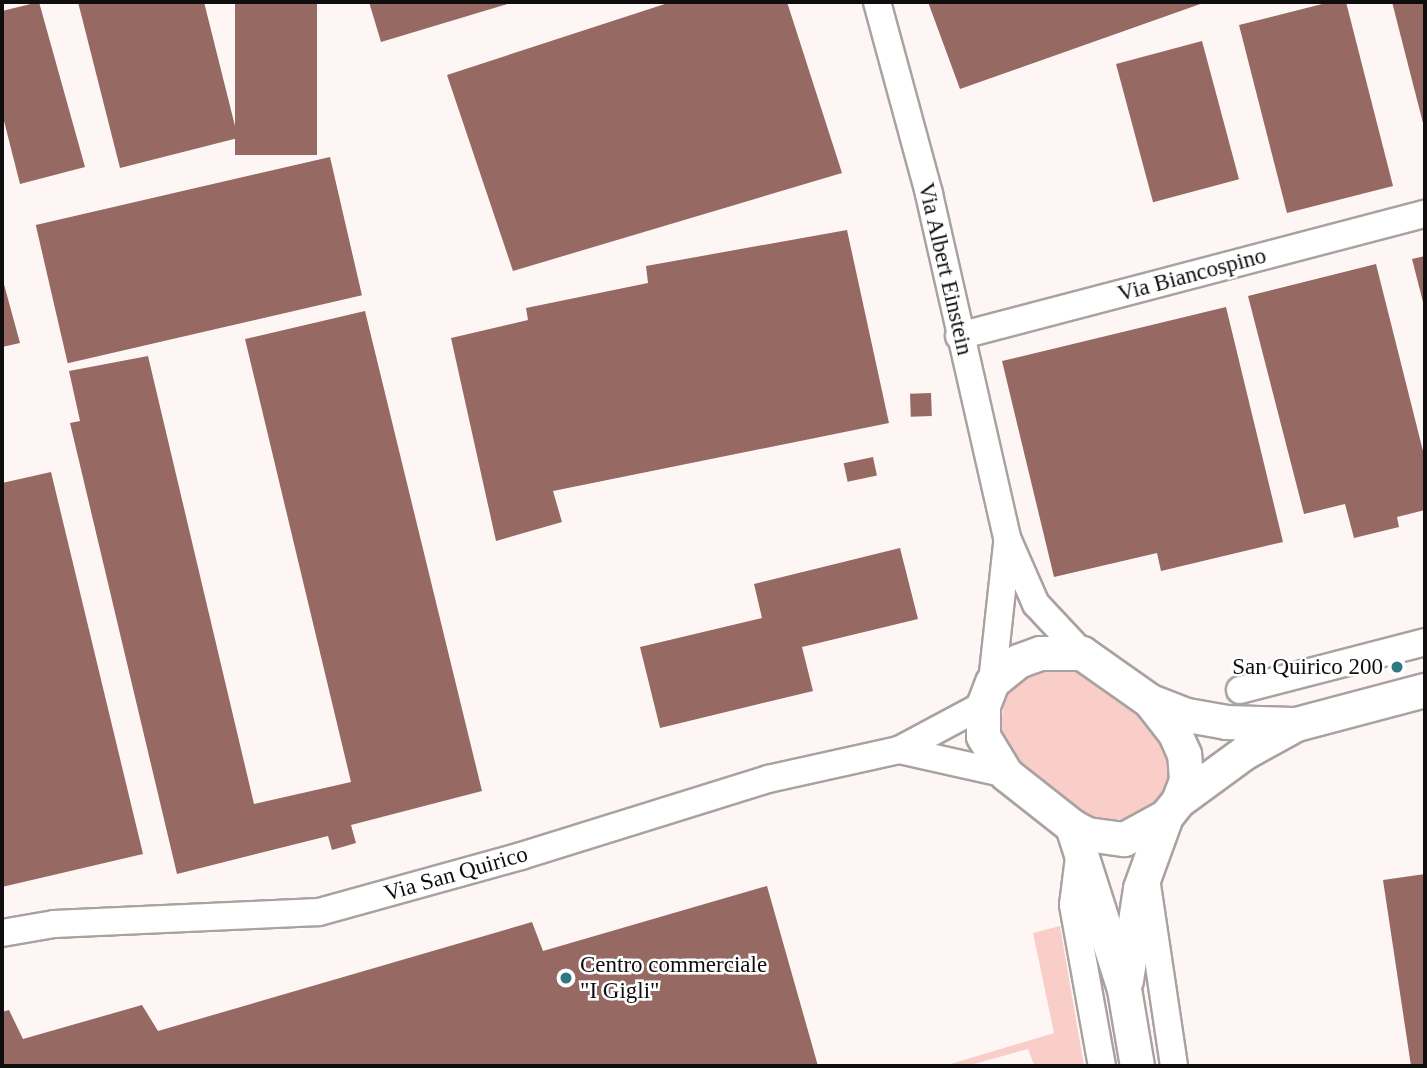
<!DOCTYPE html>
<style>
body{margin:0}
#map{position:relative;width:1427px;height:1068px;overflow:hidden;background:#fdf6f5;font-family:"Times New Roman",serif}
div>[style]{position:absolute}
.green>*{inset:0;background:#f9cec8}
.building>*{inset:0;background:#966963;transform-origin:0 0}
.roads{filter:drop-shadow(2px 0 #a9a2a1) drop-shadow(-2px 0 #a9a2a1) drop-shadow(0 2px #a9a2a1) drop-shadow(0 -2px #a9a2a1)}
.minor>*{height:26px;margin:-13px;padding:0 13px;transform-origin:13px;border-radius:13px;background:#fff}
.major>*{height:33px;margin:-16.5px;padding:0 16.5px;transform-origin:16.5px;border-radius:16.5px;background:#fff}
.dots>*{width:19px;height:19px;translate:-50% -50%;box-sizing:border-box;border:4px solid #fff;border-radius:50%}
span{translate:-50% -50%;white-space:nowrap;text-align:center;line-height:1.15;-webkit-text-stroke:5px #fff;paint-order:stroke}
.street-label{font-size:23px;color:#0f0d0d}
.poi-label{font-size:23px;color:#0f0d0d}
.right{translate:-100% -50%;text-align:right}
.left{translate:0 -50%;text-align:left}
.frame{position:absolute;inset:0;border:4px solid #0f0d0d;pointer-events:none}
</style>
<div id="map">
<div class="green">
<i style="clip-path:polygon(1065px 666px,1083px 672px,1156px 726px,1164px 739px,1171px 769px,1168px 785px,1160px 799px,1136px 818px,1105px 821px,1090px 816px,1015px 761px,1000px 731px,1005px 696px,1016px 682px,1030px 671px)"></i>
<i style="clip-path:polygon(1060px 926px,1084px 1066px,1034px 1065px,1028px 1049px,967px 1066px,944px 1066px,1054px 1033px,1033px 933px)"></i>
</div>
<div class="building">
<i style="clip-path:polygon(39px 2px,85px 167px,20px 184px,2px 113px,2px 11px)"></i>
<i style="clip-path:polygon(78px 2px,204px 2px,238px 138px,120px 168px)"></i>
<i style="left:235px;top:2px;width:82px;height:153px"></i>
<i style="clip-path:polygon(369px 2px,514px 2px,381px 42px)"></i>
<i style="clip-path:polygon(671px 2px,787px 2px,842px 173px,513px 271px,447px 75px)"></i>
<i style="clip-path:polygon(928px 2px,1206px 2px,960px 89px)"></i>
<i style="clip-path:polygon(1330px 2px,1346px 2px,1393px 186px,1287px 213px,1239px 25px)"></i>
<i style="clip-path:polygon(1392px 2px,1425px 2px,1425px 127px,1424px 127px)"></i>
<i style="left:1202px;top:41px;width:143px;height:89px;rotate:75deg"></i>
<i style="left:330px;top:157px;width:142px;height:302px;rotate:77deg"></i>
<i style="clip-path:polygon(847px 230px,889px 423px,553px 491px,562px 522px,496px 541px,451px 338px,528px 320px,526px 308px,648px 283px,646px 266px)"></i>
<i style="clip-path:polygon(1425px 256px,1425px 306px,1424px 306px,1412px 259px)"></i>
<i style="clip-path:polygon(1376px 264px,1425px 459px,1425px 510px,1397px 517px,1399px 527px,1354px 538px,1345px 504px,1304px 514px,1248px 296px)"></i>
<i style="clip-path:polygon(2px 277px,20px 343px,2px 347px)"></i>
<i style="clip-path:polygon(1226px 307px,1283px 542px,1161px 571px,1157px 553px,1054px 577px,1002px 361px)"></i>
<i style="clip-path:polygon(365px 311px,482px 791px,351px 825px,356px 843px,332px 850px,328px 836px,177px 874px,70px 423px,80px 421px,69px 371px,148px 356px,254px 804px,351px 782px,245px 339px)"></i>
<i style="left:931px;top:393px;width:23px;height:21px;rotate:88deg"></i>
<i style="left:873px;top:457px;width:19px;height:30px;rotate:78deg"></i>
<i style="clip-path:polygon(51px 472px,143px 854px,2px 887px,2px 483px)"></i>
<i style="clip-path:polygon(900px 548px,918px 619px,802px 647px,813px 691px,660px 728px,640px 647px,762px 618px,754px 584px)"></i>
<i style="clip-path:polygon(1425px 874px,1425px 1066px,1411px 1066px,1383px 880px)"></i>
<i style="clip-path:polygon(767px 886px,818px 1066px,2px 1066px,2px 1012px,9px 1010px,23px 1039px,142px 1005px,158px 1031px,532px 922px,543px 951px)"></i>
</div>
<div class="roads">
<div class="minor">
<i style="left:877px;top:2px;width:199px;rotate:74.8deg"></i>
<i style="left:929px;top:194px;width:353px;rotate:77.2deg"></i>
<i style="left:1007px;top:538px;width:72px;rotate:66.3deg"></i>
<i style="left:1036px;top:604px;width:67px;rotate:46.8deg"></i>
<i style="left:959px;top:336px;width:482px;rotate:-14.7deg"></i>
<i style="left:992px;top:682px;width:140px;rotate:-83.8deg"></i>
<i style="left:1240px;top:690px;width:191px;rotate:-14.5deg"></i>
<i style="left:899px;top:750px;width:110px;rotate:12.6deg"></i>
<i style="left:1079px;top:857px;width:48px;rotate:97.1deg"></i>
<i style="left:1073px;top:905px;width:164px;rotate:79.8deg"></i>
<i style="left:1147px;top:885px;width:183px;rotate:81.5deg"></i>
<i style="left:2px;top:933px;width:53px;rotate:-9.8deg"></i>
<i style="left:54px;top:924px;width:265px;rotate:-2.6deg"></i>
<i style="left:319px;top:912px;width:210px;rotate:-15.5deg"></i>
<i style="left:521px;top:856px;width:259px;rotate:-17.3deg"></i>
<i style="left:768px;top:779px;width:134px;rotate:-12.5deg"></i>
<i style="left:899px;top:750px;width:95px;rotate:-28.2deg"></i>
</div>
<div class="major">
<i style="left:1150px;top:701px;width:40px;rotate:21deg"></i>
<i style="left:1187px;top:715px;width:39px;rotate:10deg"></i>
<i style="left:1225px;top:722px;width:68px;rotate:1.7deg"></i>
<i style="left:1178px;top:801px;width:22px;rotate:-69deg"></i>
<i style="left:1186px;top:780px;width:26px;rotate:-94deg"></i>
<i style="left:1184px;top:754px;width:24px;rotate:-114deg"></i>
<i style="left:1174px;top:732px;width:39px;rotate:-128deg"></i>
<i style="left:1150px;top:701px;width:83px;rotate:-144.8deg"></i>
<i style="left:1082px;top:653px;width:42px;rotate:180deg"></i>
<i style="left:1040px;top:653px;width:23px;rotate:160deg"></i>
<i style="left:1018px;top:661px;width:33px;rotate:141deg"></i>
<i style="left:992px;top:682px;width:25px;rotate:111deg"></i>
<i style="left:983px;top:705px;width:31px;rotate:90deg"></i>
<i style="left:983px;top:736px;width:44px;rotate:58.8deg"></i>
<i style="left:1006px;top:774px;width:84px;rotate:38.2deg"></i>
<i style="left:1072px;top:826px;width:17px;rotate:28deg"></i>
<i style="left:1087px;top:834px;width:37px;rotate:8deg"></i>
<i style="left:1124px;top:839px;width:48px;rotate:-28.7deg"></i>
<i style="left:1166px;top:816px;width:19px;rotate:-51deg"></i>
<i style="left:1178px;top:801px;width:83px;rotate:-36.2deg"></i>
<i style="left:1245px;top:752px;width:58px;rotate:-28.8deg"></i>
<i style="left:1296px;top:724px;width:133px;rotate:-14.8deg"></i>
<i style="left:1072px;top:826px;width:171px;rotate:72.3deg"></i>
<i style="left:1124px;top:989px;width:78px;rotate:80.4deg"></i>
<i style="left:1126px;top:980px;width:93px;rotate:-81.3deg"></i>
<i style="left:1140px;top:888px;width:77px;rotate:-70.1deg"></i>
</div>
</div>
<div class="dots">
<i style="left:1397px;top:667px;background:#307781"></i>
<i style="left:566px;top:978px;background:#307781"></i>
</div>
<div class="street-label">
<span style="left:945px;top:269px;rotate:77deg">Via Albert Einstein</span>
<span style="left:1192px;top:275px;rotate:-15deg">Via Biancospino</span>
<span style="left:456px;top:874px;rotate:-16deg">Via San Quirico</span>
</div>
<div class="poi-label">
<span class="right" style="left:1383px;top:667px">San Quirico 200</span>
<span class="left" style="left:580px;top:978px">Centro commerciale<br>"I Gigli"</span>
</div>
<div class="frame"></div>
</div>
